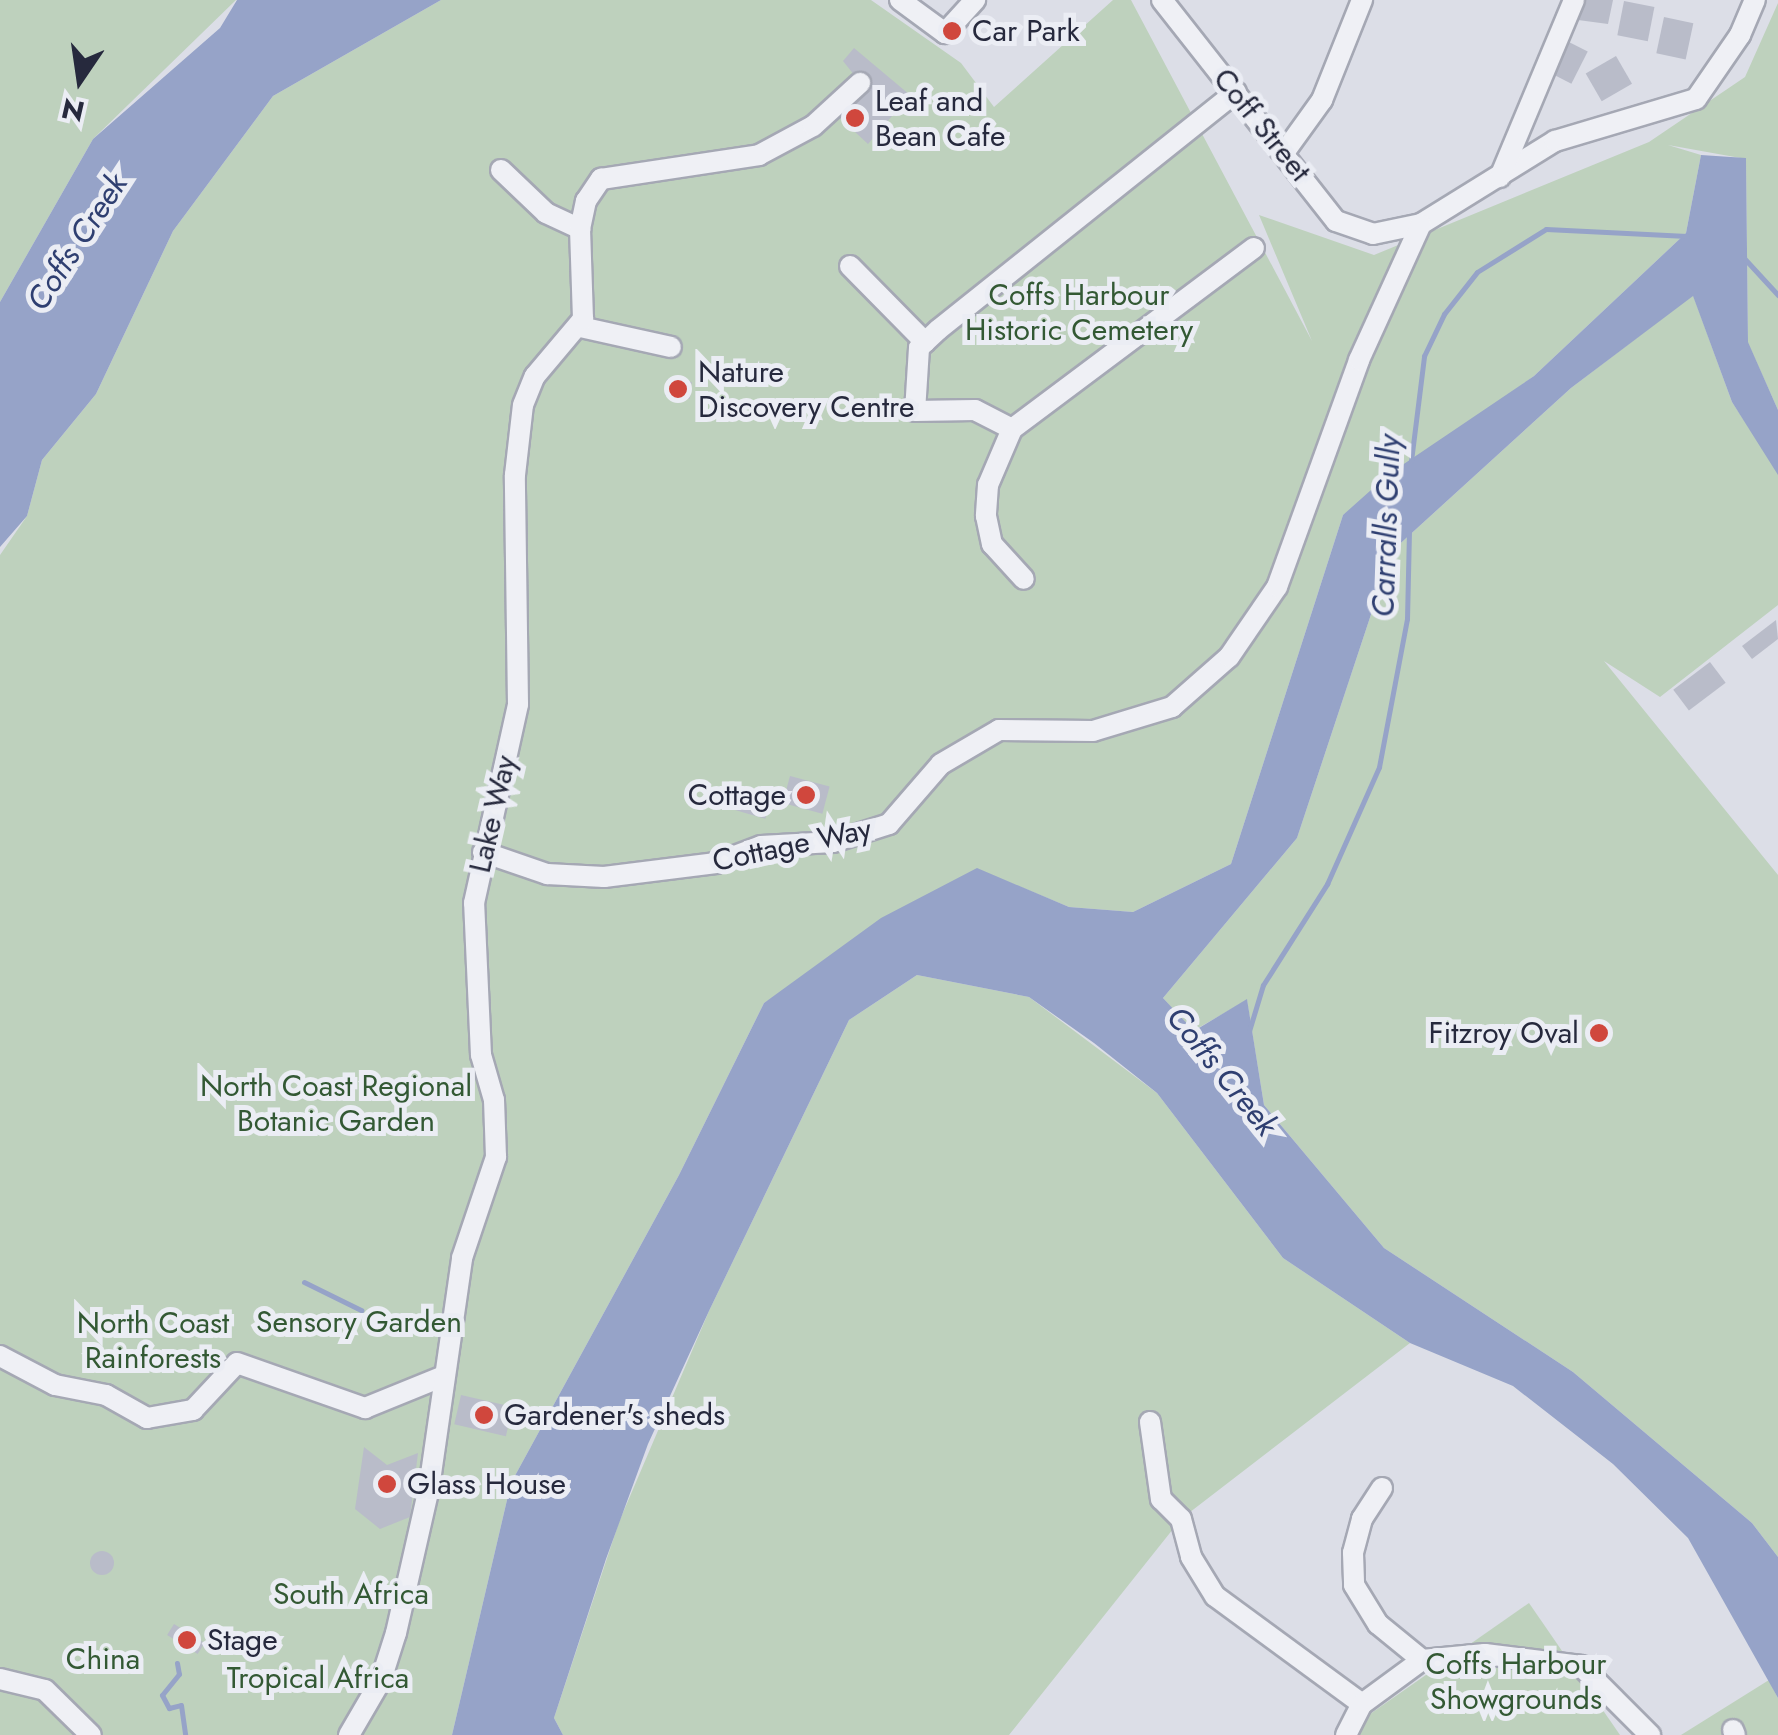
<!DOCTYPE html>
<style>
body{margin:0}
#map{position:relative;width:1778px;height:1735px;overflow:hidden;background:#dcdee7;font-family:Jost,sans-serif}
div>[style]{position:absolute}
.green>*{inset:0;background:#bed1bd}
.water>*{inset:0;background:#96a3c8}
.stream>*{height:5px;margin:-2.5px;padding:0 2.5px;transform-origin:2.5px;border-radius:2.5px;background:#96a3c8}
.building>*{inset:0;background:#b9bcc9;transform-origin:0 0}
.round{border-radius:50%}
.roads{filter:drop-shadow(2px 0 #a5a8b4) drop-shadow(-2px 0 #a5a8b4) drop-shadow(0 2px #a5a8b4) drop-shadow(0 -2px #a5a8b4)}
.minor>*{height:20px;margin:-10px;padding:0 10px;transform-origin:10px;border-radius:10px;background:#eff0f5}
.dots>*{width:28px;height:28px;translate:-50% -50%;box-sizing:border-box;border:5px solid #ebedf4;border-radius:50%}
span{translate:-50% -50%;white-space:nowrap;text-align:center;line-height:1.15;-webkit-text-stroke:10px #ebedf4;paint-order:stroke}
.poi-label{font-size:30px;color:#26293d}
.left{translate:0 -50%;text-align:left}
.right{translate:-100% -50%;text-align:right}
.street-label{font-size:30px;color:#26293d}
.park-label{font-size:30px;color:#335934}
.water-label{font-size:32px;color:#2f3f71;font-style:italic}
.north{position:absolute;left:30px;top:30px;width:100px;height:100px;-webkit-text-stroke:8px #ebedf4;paint-order:stroke;rotate:193deg;font-size:28px;font-weight:700;line-height:40px;text-align:center;color:#26293d}
.north::after{content:'';display:block;margin:auto;width:35px;height:45px;background:#26293d;clip-path:polygon(50% 0,100% 100%,50% 72%,0 100%)}
</style>
<div id="map">
<div class="green">
<i style="clip-path:polygon(0 0,236px 0,93px 139px,0 302px)"></i>
<i style="clip-path:polygon(441px 0,871px 0,961px 63px,994px 107px,1113px 0,1131px 0,1312px 341px,1259px 215px,1374px 255px,1649px 142px,1745px 77px,1778px 3px,1778px 410px,1748px 343px,1746px 159px,1668px 145px,1701px 155px,1686px 233px,1534px 376px,1343px 515px,1231px 864px,1133px 912px,1069px 907px,977px 869px,764px 1003px,679px 1175px,511px 1483px,452px 1735px,0 1735px,0 555px,27px 516px,42px 460px,96px 394px,173px 231px,273px 96px)"></i>
<i style="clip-path:polygon(1693px 295px,1732px 402px,1778px 472px,1778px 605px,1660px 697px,1604px 661px,1778px 875px,1778px 1557px,1752px 1523px,1573px 1372px,1384px 1248px,1264px 1105px,1247px 1000px,1193px 1031px,1163px 998px,1297px 838px,1392px 551px,1571px 388px)"></i>
<i style="clip-path:polygon(917px 975px,1029px 997px,1157px 1093px,1283px 1258px,1410px 1343px,1181px 1519px,1009px 1735px,563px 1735px,554px 1718px,619px 1522px,709px 1311px,849px 1020px)"></i>
<i style="clip-path:polygon(1529px 1603px,1620px 1735px,1340px 1735px)"></i>
<i style="clip-path:polygon(1769px 1680px,1778px 1698px,1778px 1735px,1681px 1735px)"></i>
</div>
<div class="water">
<i style="clip-path:polygon(237px 0,441px 0,273px 96px,173px 231px,96px 394px,42px 460px,27px 516px,0 547px,0 302px,93px 139px,220px 28px)"></i>
<i style="clip-path:polygon(1701px 155px,1746px 158px,1748px 342px,1778px 410px,1778px 475px,1732px 402px,1693px 296px,1571px 388px,1392px 551px,1297px 838px,1163px 998px,1194px 1031px,1247px 999px,1264px 1105px,1384px 1248px,1573px 1372px,1752px 1523px,1778px 1557px,1778px 1698px,1688px 1538px,1613px 1464px,1513px 1386px,1410px 1343px,1283px 1258px,1157px 1093px,1094px 1043px,1029px 997px,917px 975px,849px 1020px,709px 1311px,648px 1444px,606px 1559px,554px 1718px,563px 1735px,452px 1735px,511px 1483px,679px 1175px,764px 1003px,881px 918px,977px 868px,1069px 907px,1133px 912px,1231px 864px,1343px 515px,1389px 474px,1534px 376px,1686px 233px)"></i>
</div>
<div class="stream">
<i style="left:1743px;top:257px;width:52px;rotate:47.4deg"></i>
<i style="left:1411px;top:461px;width:106px;rotate:-82.9deg"></i>
<i style="left:1424px;top:356px;width:47px;rotate:-64.5deg"></i>
<i style="left:1444px;top:314px;width:53px;rotate:-51.8deg"></i>
<i style="left:1477px;top:272px;width:81px;rotate:-31.9deg"></i>
<i style="left:1546px;top:229px;width:141px;rotate:2.8deg"></i>
<i style="left:1249px;top:1031px;width:48px;rotate:-73.1deg"></i>
<i style="left:1263px;top:985px;width:120px;rotate:-57.6deg"></i>
<i style="left:1327px;top:884px;width:128px;rotate:-66deg"></i>
<i style="left:1379px;top:767px;width:151px;rotate:-79.3deg"></i>
<i style="left:1407px;top:619px;width:87px;rotate:-88.7deg"></i>
<i style="left:304px;top:1282px;width:64px;rotate:26.2deg"></i>
<i style="left:177px;top:1663px;width:11px;rotate:80deg"></i>
<i style="left:179px;top:1674px;width:27px;rotate:129deg"></i>
<i style="left:162px;top:1695px;width:15px;rotate:62deg"></i>
<i style="left:169px;top:1708px;width:12px;rotate:-14deg"></i>
<i style="left:181px;top:1705px;width:30px;rotate:82deg"></i>
</div>
<div class="building">
<i style="clip-path:polygon(1581px 0,1613px 0,1608px 24px,1578px 20px)"></i>
<i style="left:1624px;top:1px;width:31px;height:35px;rotate:11deg"></i>
<i style="left:1664px;top:17px;width:30px;height:37px;rotate:12deg"></i>
<i style="left:1561px;top:38px;width:30px;height:36px;rotate:27deg"></i>
<i style="clip-path:polygon(854px 48px,910px 95px,868px 144px,840px 118px,863px 86px,843px 61px)"></i>
<i style="left:1616px;top:56px;width:32px;height:35px;rotate:60deg"></i>
<i style="left:667px;top:379px;width:25px;height:17px;rotate:7deg"></i>
<i style="clip-path:polygon(1776px 620px,1778px 639px,1752px 659px,1742px 646px)"></i>
<i style="left:1710px;top:662px;width:26px;height:46px;rotate:53deg"></i>
<i style="left:790px;top:776px;width:41px;height:28px;rotate:15deg"></i>
<i style="left:738px;top:787px;width:35px;height:23px;rotate:16deg"></i>
<i style="left:461px;top:1395px;width:53px;height:30px;rotate:13deg"></i>
<i style="clip-path:polygon(364px 1447px,387px 1465px,418px 1453px,410px 1517px,380px 1529px,355px 1509px)"></i>
<i class="round" style="left:90px;top:1551px;width:24px;height:24px"></i>
<i style="left:174px;top:1624px;width:36px;height:13px;rotate:32deg"></i>
</div>
<div class="roads">
<div class="minor">
<i style="left:900px;top:0;width:56px;rotate:36.3deg"></i>
<i style="left:945px;top:33px;width:45px;rotate:-47.7deg"></i>
<i style="left:1162px;top:0;width:281px;rotate:51.8deg"></i>
<i style="left:1336px;top:221px;width:39px;rotate:19deg"></i>
<i style="left:1373px;top:234px;width:49px;rotate:-11.8deg"></i>
<i style="left:1421px;top:224px;width:158px;rotate:-31.8deg"></i>
<i style="left:1555px;top:141px;width:147px;rotate:-16.6deg"></i>
<i style="left:1696px;top:99px;width:78px;rotate:-55.5deg"></i>
<i style="left:1740px;top:35px;width:38px;rotate:-67deg"></i>
<i style="left:1236px;top:92px;width:381px;rotate:141.4deg"></i>
<i style="left:938px;top:330px;width:26px;rotate:137deg"></i>
<i style="left:919px;top:348px;width:63px;rotate:93.6deg"></i>
<i style="left:915px;top:411px;width:60px;rotate:-1deg"></i>
<i style="left:975px;top:410px;width:42px;rotate:27.2deg"></i>
<i style="left:1012px;top:429px;width:302px;rotate:-36.8deg"></i>
<i style="left:1286px;top:150px;width:62px;rotate:-54.2deg"></i>
<i style="left:1322px;top:100px;width:108px;rotate:-68.2deg"></i>
<i style="left:501px;top:170px;width:62px;rotate:43.7deg"></i>
<i style="left:546px;top:213px;width:38px;rotate:25deg"></i>
<i style="left:1500px;top:177px;width:192px;rotate:-67.3deg"></i>
<i style="left:850px;top:266px;width:107px;rotate:45.4deg"></i>
<i style="left:580px;top:327px;width:93px;rotate:12.4deg"></i>
<i style="left:1012px;top:429px;width:61px;rotate:113.2deg"></i>
<i style="left:988px;top:485px;width:31px;rotate:94deg"></i>
<i style="left:986px;top:516px;width:29px;rotate:78deg"></i>
<i style="left:992px;top:544px;width:47px;rotate:47.6deg"></i>
<i style="left:483px;top:852px;width:68px;rotate:19deg"></i>
<i style="left:547px;top:874px;width:57px;rotate:3deg"></i>
<i style="left:604px;top:877px;width:113px;rotate:-7.1deg"></i>
<i style="left:716px;top:863px;width:48px;rotate:-20.7deg"></i>
<i style="left:761px;top:846px;width:72px;rotate:-3.2deg"></i>
<i style="left:833px;top:842px;width:59px;rotate:-17.8deg"></i>
<i style="left:889px;top:824px;width:79px;rotate:-49.1deg"></i>
<i style="left:941px;top:764px;width:67px;rotate:-30.4deg"></i>
<i style="left:999px;top:730px;width:94px;rotate:0.6deg"></i>
<i style="left:1093px;top:731px;width:83px;rotate:-16.9deg"></i>
<i style="left:1172px;top:707px;width:76px;rotate:-41.3deg"></i>
<i style="left:1229px;top:657px;width:85px;rotate:-55.6deg"></i>
<i style="left:1277px;top:587px;width:241px;rotate:-70.1deg"></i>
<i style="left:1359px;top:360px;width:149px;rotate:-65.5deg"></i>
<i style="left:0;top:1356px;width:62px;rotate:27.8deg"></i>
<i style="left:55px;top:1385px;width:52px;rotate:11.1deg"></i>
<i style="left:106px;top:1395px;width:47px;rotate:29.3deg"></i>
<i style="left:147px;top:1418px;width:47px;rotate:-9.9deg"></i>
<i style="left:193px;top:1410px;width:64px;rotate:-46.9deg"></i>
<i style="left:237px;top:1363px;width:136px;rotate:19.4deg"></i>
<i style="left:365px;top:1408px;width:85px;rotate:-22.1deg"></i>
<i style="left:1150px;top:1422px;width:78px;rotate:81.9deg"></i>
<i style="left:1161px;top:1499px;width:28px;rotate:45deg"></i>
<i style="left:1181px;top:1519px;width:39px;rotate:75deg"></i>
<i style="left:1191px;top:1557px;width:46px;rotate:58.4deg"></i>
<i style="left:1215px;top:1596px;width:182px;rotate:36.3deg"></i>
<i style="left:1382px;top:1488px;width:37px;rotate:123deg"></i>
<i style="left:1362px;top:1519px;width:35px;rotate:105deg"></i>
<i style="left:1353px;top:1553px;width:32px;rotate:88deg"></i>
<i style="left:1354px;top:1585px;width:46px;rotate:58.4deg"></i>
<i style="left:1378px;top:1624px;width:57px;rotate:39.3deg"></i>
<i style="left:0;top:1679px;width:46px;rotate:13.7deg"></i>
<i style="left:45px;top:1690px;width:64px;rotate:44.4deg"></i>
<i style="left:1733px;top:1730px;width:5px;rotate:68deg"></i>
<i style="left:349px;top:1735px;width:64px;rotate:-59.8deg"></i>
<i style="left:381px;top:1680px;width:49px;rotate:-72.3deg"></i>
<i style="left:396px;top:1633px;width:149px;rotate:-77.2deg"></i>
<i style="left:429px;top:1488px;width:232px;rotate:-81.8deg"></i>
<i style="left:462px;top:1258px;width:107px;rotate:-71.4deg"></i>
<i style="left:496px;top:1157px;width:57px;rotate:-92deg"></i>
<i style="left:494px;top:1100px;width:47px;rotate:-106.1deg"></i>
<i style="left:481px;top:1055px;width:152px;rotate:-92.6deg"></i>
<i style="left:474px;top:903px;width:204px;rotate:-77.5deg"></i>
<i style="left:518px;top:704px;width:229px;rotate:-90.8deg"></i>
<i style="left:515px;top:475px;width:70px;rotate:-83.5deg"></i>
<i style="left:523px;top:405px;width:31px;rotate:-68deg"></i>
<i style="left:535px;top:376px;width:75px;rotate:-49.9deg"></i>
<i style="left:583px;top:319px;width:90px;rotate:-91.9deg"></i>
<i style="left:580px;top:229px;width:29px;rotate:-78deg"></i>
<i style="left:586px;top:201px;width:27px;rotate:-56deg"></i>
<i style="left:601px;top:179px;width:160px;rotate:-8.6deg"></i>
<i style="left:759px;top:155px;width:61px;rotate:-28.2deg"></i>
<i style="left:813px;top:126px;width:64px;rotate:-42.5deg"></i>
<i style="left:1346px;top:1735px;width:35px;rotate:-63deg"></i>
<i style="left:1362px;top:1704px;width:74px;rotate:-36.3deg"></i>
<i style="left:1422px;top:1660px;width:63px;rotate:-5.4deg"></i>
<i style="left:1485px;top:1654px;width:97px;rotate:7.1deg"></i>
<i style="left:1581px;top:1666px;width:98px;rotate:45deg"></i>
</div>
</div>
<div class="dots">
<i style="left:952px;top:31px;background:#d0473d"></i>
<i style="left:855px;top:118px;background:#d0473d"></i>
<i style="left:678px;top:389px;background:#d0473d"></i>
<i style="left:806px;top:795px;background:#d0473d"></i>
<i style="left:1599px;top:1033px;background:#d0473d"></i>
<i style="left:484px;top:1415px;background:#d0473d"></i>
<i style="left:387px;top:1484px;background:#d0473d"></i>
<i style="left:187px;top:1640px;background:#d0473d"></i>
</div>
<div class="poi-label">
<span class="left" style="left:972px;top:31px">Car Park</span>
<span class="left" style="left:875px;top:118px">Leaf and<br>Bean Cafe</span>
<span class="left" style="left:698px;top:389px">Nature<br>Discovery Centre</span>
<span class="right" style="left:786px;top:795px">Cottage</span>
<span class="right" style="left:1579px;top:1033px">Fitzroy Oval</span>
<span class="left" style="left:504px;top:1415px">Gardener's sheds</span>
<span class="left" style="left:407px;top:1484px">Glass House</span>
<span class="left" style="left:207px;top:1640px">Stage</span>
</div>
<div class="street-label">
<span style="left:1262px;top:125px;rotate:51deg">Coff Street</span>
<span style="left:493px;top:814px;rotate:-77deg">Lake Way</span>
<span style="left:792px;top:845px;rotate:-12deg">Cottage Way</span>
</div>
<div class="park-label">
<span style="left:1079px;top:312px">Coffs Harbour<br>Historic Cemetery</span>
<span style="left:336px;top:1103px">North Coast Regional<br>Botanic Garden</span>
<span style="left:359px;top:1322px">Sensory Garden</span>
<span style="left:153px;top:1340px">North Coast<br>Rainforests</span>
<span style="left:351px;top:1594px">South Africa</span>
<span style="left:103px;top:1659px">China</span>
<span style="left:1516px;top:1681px">Coffs Harbour<br>Showgrounds</span>
<span style="left:318px;top:1678px">Tropical Africa</span>
</div>
<div class="water-label">
<span style="left:77px;top:242px;rotate:-57deg">Coffs Creek</span>
<span style="left:1386px;top:526px;rotate:-88deg">Carralls Gully</span>
<span style="left:1222px;top:1071px;rotate:51deg">Coffs Creek</span>
</div>
<div class="north">N</div>
</div>
